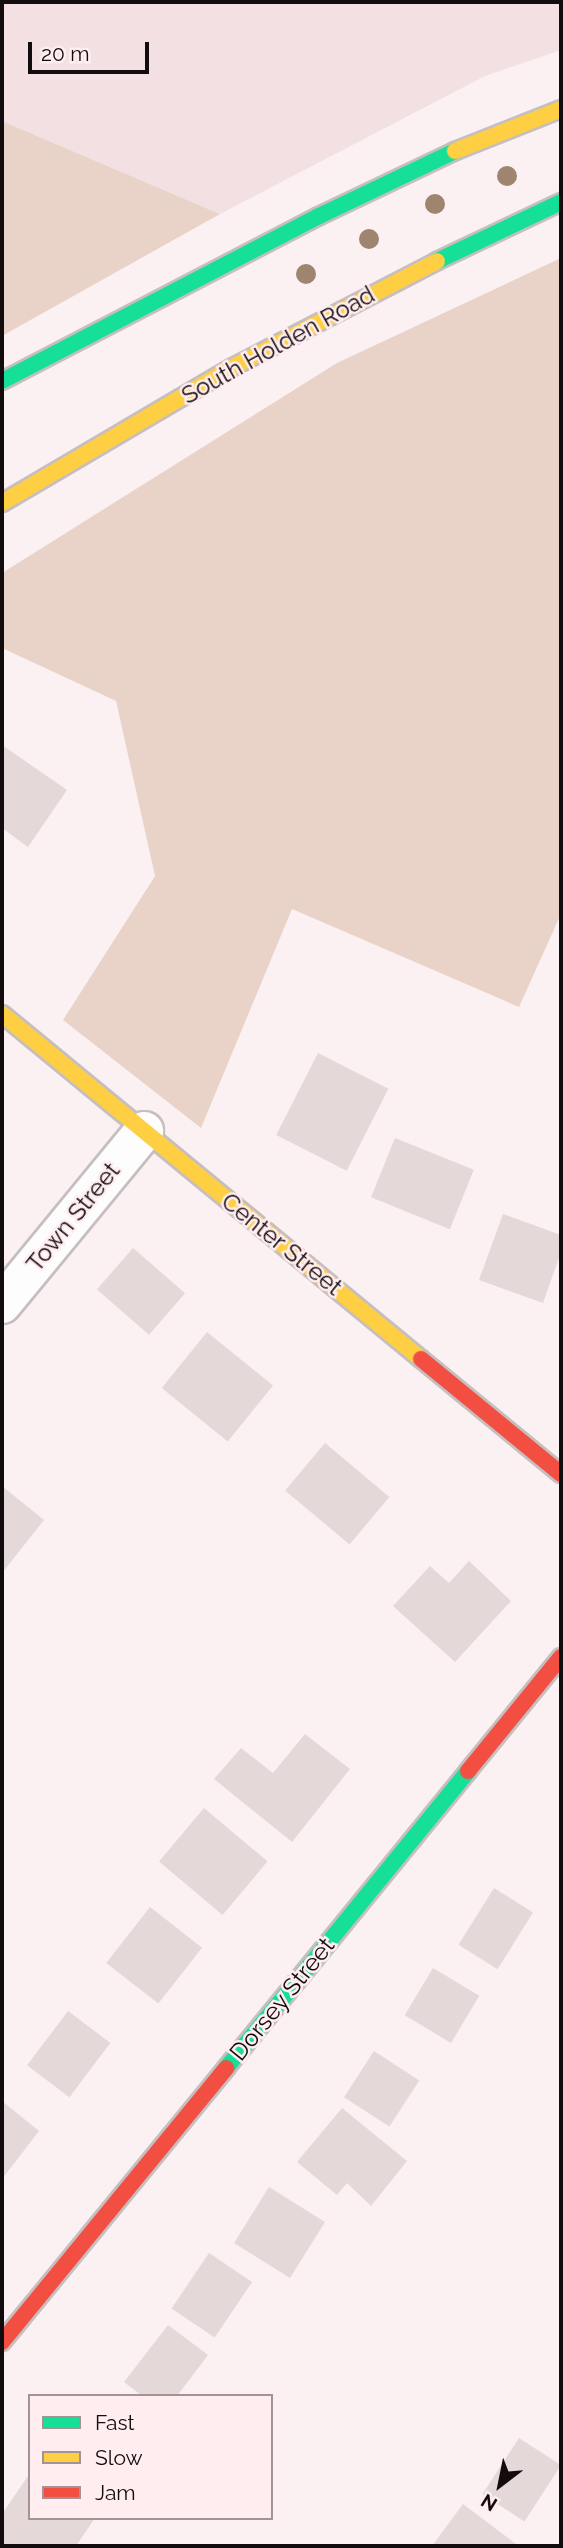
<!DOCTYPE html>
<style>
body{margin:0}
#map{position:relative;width:563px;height:2548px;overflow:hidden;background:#fbf1f3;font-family:Raleway,sans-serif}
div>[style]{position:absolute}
.built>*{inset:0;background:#f2e0e3}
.green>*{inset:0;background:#e9d3c9}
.building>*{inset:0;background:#e4d8d8;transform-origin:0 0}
.roads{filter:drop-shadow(2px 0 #c6bebf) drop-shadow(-2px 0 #c6bebf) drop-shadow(0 2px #c6bebf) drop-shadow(0 -2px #c6bebf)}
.street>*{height:38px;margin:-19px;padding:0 19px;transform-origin:19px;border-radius:19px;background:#fefdfd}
.fast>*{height:16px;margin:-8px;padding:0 8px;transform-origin:8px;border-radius:8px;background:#16e098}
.slow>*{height:16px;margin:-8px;padding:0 8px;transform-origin:8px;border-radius:8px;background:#ffcf43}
.jam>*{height:16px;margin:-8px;padding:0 8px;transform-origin:8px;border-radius:8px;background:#f24e42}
.trees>*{width:20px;height:20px;margin:-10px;border-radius:50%;background:#9f8470}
span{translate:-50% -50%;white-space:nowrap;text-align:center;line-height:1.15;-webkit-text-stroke:5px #ffedf0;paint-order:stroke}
.street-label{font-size:24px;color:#130c0e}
.frame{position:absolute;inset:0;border:4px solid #130c0e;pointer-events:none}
.legend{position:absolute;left:28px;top:2394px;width:245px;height:126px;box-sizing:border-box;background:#ffedf0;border:2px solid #a19396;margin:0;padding:9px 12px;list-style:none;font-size:21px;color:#130c0e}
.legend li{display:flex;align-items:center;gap:14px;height:35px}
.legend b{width:35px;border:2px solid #a19396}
.north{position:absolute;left:465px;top:2450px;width:70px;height:70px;-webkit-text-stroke:5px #ffedf0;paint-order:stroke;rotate:212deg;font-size:19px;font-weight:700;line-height:28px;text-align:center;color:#130c0e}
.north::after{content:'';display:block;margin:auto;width:24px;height:32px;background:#130c0e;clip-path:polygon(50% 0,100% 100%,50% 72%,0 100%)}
.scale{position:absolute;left:28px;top:42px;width:121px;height:32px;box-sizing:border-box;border:4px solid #130c0e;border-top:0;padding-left:9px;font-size:21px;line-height:24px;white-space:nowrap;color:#130c0e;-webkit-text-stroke:5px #ffedf0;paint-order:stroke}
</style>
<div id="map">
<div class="built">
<i style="clip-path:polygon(2px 2px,561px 2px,561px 50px,485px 76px,220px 214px,2px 121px)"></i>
</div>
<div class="green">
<i style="clip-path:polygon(2px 121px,220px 214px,2px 336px)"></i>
<i style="clip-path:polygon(561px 258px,561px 914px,519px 1007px,292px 909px,201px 1128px,63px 1020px,155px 876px,116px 701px,2px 648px,2px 573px,337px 363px)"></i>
</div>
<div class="building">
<i style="clip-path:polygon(2px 745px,67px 790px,28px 847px,2px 828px)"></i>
<i style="left:318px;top:1053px;width:79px;height:92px;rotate:27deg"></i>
<i style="left:395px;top:1138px;width:85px;height:64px;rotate:22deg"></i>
<i style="clip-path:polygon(503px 1214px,561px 1235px,561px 1252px,543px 1303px,479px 1280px)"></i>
<i style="left:133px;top:1248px;width:69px;height:55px;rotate:41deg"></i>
<i style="left:207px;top:1332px;width:85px;height:72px;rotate:39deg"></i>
<i style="left:325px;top:1443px;width:84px;height:62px;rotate:40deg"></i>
<i style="clip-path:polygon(2px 1486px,44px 1520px,2px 1573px)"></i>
<i style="clip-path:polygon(469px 1561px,511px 1601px,455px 1662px,393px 1606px,430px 1566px,449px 1583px)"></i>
<i style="clip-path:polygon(305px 1734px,350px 1769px,292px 1842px,214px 1779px,241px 1748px,273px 1773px)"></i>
<i style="left:204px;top:1808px;width:83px;height:70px;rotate:40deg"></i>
<i style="left:494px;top:1888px;width:46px;height:67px;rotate:32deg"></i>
<i style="left:150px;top:1907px;width:66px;height:71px;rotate:38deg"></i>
<i style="left:433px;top:1968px;width:54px;height:55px;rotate:31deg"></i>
<i style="left:68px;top:2011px;width:53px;height:68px;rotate:37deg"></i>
<i style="left:374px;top:2051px;width:54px;height:55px;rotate:33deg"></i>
<i style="clip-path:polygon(2px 2101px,39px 2131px,2px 2179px)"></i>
<i style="clip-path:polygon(342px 2108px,407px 2161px,371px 2206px,347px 2183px,337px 2195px,297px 2162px)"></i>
<i style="left:269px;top:2187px;width:66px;height:66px;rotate:32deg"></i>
<i style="left:209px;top:2253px;width:52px;height:67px;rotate:34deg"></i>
<i style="clip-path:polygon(168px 2325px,208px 2355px,177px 2396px,142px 2396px,124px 2382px)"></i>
<i style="left:519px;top:2438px;width:50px;height:67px;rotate:33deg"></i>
<i style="clip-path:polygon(30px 2473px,30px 2518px,95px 2518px,76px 2546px,2px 2546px,2px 2514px)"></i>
<i style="clip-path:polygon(463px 2504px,516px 2544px,514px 2546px,432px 2546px)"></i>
</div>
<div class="roads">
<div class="street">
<i style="left:2px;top:1304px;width:224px;rotate:-50.6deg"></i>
</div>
<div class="fast">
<i style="left:437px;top:261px;width:137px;rotate:-25.4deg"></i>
<i style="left:2px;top:381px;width:357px;rotate:-27.5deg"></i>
<i style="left:319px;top:216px;width:151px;rotate:-25.5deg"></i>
<i style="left:226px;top:2068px;width:383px;rotate:-50.8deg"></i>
</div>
<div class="slow">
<i style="left:455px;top:151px;width:114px;rotate:-21.6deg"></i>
<i style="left:2px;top:503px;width:266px;rotate:-30.5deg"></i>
<i style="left:231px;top:368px;width:232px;rotate:-27.4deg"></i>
<i style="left:2px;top:1014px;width:543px;rotate:39.47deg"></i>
</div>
<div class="jam">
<i style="left:421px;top:1359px;width:181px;rotate:39.4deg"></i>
<i style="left:468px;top:1771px;width:147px;rotate:-50.8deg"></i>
<i style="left:2px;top:2342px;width:354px;rotate:-50.7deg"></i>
</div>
</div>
<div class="trees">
<i style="left:507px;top:176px"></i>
<i style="left:435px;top:204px"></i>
<i style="left:369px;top:239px"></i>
<i style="left:306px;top:274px"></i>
</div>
<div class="street-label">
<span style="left:278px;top:345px;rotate:-29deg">South Holden Road</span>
<span style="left:73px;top:1217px;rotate:-51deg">Town Street</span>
<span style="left:282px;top:1244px;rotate:39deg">Center Street</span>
<span style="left:282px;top:1999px;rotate:-51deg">Dorsey Street</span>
</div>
<div class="frame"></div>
<ul class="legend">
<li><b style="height:9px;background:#16e098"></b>Fast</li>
<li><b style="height:9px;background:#ffcf43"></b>Slow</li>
<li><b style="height:9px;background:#f24e42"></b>Jam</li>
</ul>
<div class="north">N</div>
<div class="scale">20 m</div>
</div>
